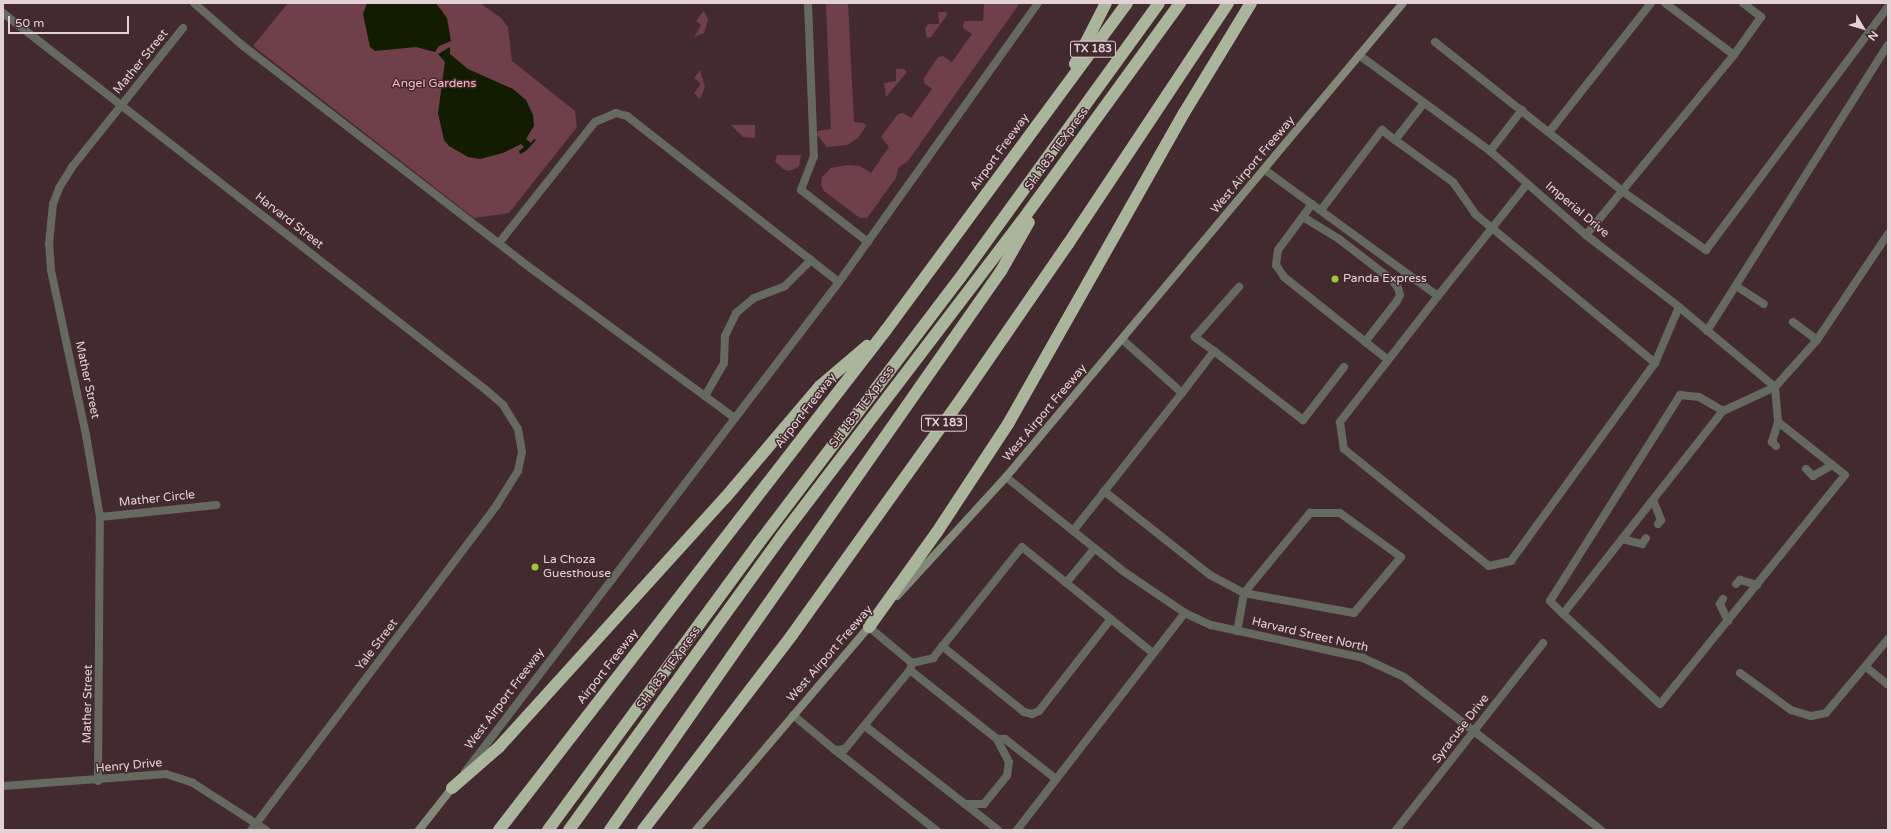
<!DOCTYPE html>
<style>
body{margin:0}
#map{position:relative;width:1891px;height:833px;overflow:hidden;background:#432a2f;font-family:"Varela Round",sans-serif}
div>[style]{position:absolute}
.green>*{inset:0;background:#6f3f4a}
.water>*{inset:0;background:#111c00}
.service>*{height:8px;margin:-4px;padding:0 4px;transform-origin:4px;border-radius:4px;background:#656a5f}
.minor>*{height:8px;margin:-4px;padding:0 4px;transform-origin:4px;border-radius:4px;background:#656a5f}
.tertiary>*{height:8px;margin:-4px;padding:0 4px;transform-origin:4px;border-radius:4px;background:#656a5f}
.secondary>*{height:8px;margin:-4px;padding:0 4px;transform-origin:4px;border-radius:4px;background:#818978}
.motorway>*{height:12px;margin:-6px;padding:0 6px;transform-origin:6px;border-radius:6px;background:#aab69b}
.dots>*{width:11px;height:11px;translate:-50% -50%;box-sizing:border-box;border:2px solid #432a2f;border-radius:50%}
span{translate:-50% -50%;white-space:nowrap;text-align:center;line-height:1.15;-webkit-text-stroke:3px #432a2f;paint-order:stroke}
.shield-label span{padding:1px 3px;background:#432a2f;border:1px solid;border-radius:3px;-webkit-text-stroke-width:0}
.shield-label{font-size:11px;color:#e3d2d5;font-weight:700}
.street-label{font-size:12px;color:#e3d2d5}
.park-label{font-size:12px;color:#fbb8c5}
.poi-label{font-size:12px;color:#e3d2d5}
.left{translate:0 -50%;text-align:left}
.frame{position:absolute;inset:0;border:4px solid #e3d2d5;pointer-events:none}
.north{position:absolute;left:1843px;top:8px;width:40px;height:40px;-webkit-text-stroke:3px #432a2f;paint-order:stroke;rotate:128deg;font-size:11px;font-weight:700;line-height:16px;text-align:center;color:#e3d2d5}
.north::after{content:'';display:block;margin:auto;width:14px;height:18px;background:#e3d2d5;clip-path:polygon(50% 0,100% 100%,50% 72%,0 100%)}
.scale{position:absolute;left:8px;top:16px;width:121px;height:18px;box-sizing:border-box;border:2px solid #e3d2d5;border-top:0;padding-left:5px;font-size:12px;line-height:14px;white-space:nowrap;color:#e3d2d5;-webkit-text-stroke:3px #432a2f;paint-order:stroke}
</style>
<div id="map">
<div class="green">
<i style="clip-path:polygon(288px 3px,480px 3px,501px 18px,508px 27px,512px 61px,575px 111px,577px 127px,509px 213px,474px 218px,253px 46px)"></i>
<i style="clip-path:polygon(812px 3px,848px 3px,854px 122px,864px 123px,866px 126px,858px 138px,847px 145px,827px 147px,817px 135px,818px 131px,831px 129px,826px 4px)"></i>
<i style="clip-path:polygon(984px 3px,1020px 3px,908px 161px,898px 168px,896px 178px,867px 218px,860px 218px,824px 191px,821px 184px,822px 177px,831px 168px,847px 165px,860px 166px,871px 173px,889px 147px,881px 137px,898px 114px,903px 113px,911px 118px,932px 89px,924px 83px,924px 78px,938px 57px,943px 56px,952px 62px,972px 34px,963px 28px,963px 24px,965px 21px,983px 21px)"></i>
<i style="clip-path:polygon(704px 11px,708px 20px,704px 33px,694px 37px,701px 25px,696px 21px)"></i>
<i style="clip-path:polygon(938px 12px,946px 12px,947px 15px,931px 37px,927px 38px,925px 28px,928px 24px,939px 24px)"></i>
<i style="clip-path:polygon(896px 69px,904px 69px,907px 72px,886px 97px,884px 83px,896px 81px)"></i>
<i style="clip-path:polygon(700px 70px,705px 87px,700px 99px,694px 93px,701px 84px,694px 78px)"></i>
<i style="clip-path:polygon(731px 125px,755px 125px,755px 138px,743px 137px)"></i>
<i style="clip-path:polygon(777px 155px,801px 155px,799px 167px,789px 171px,783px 169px,775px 161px)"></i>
</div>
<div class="water">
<i style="clip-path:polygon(367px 3px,436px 3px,447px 18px,451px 41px,439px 46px,435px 52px,416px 47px,375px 51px,370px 47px,363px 14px)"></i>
<i style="clip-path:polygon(450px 47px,450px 54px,468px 69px,513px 89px,526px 100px,533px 115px,534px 126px,526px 139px,531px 143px,534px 139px,536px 140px,526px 151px,520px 154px,519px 151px,524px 147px,521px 144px,503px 153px,480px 159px,468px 157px,449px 146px,444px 140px,438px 113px,445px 62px,438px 54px)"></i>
</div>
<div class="service">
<i style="left:194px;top:3px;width:64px;rotate:41.2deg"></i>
<i style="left:242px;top:45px;width:353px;rotate:37.7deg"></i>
<i style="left:521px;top:261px;width:265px;rotate:36.3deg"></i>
<i style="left:808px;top:3px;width:153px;rotate:87.8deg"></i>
<i style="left:814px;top:156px;width:36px;rotate:111deg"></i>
<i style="left:801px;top:190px;width:85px;rotate:37.8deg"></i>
<i style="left:1665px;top:3px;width:86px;rotate:37deg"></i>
<i style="left:1435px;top:42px;width:239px;rotate:38.5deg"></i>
<i style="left:1622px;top:191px;width:103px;rotate:35.1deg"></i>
<i style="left:1706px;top:250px;width:304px;rotate:-53.2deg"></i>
<i style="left:1550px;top:131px;width:163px;rotate:-51.7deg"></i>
<i style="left:1395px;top:140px;width:72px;rotate:35.9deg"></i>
<i style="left:1453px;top:182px;width:39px;rotate:55deg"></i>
<i style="left:1475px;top:214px;width:234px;rotate:39.6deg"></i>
<i style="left:1490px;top:151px;width:52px;rotate:-52deg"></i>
<i style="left:1265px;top:170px;width:214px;rotate:36.1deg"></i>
<i style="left:1438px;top:296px;width:160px;rotate:127.9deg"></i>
<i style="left:1340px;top:422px;width:27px;rotate:82deg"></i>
<i style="left:1344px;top:449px;width:186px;rotate:38.9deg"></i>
<i style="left:1489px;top:566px;width:23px;rotate:-13deg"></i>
<i style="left:1511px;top:561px;width:245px;rotate:-54deg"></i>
<i style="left:1655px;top:363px;width:61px;rotate:-66.8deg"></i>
<i style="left:1312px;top:204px;width:57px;rotate:126.5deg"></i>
<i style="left:1278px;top:250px;width:15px;rotate:98deg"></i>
<i style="left:1276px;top:265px;width:14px;rotate:56deg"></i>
<i style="left:1284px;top:277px;width:133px;rotate:38.6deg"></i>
<i style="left:1321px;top:210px;width:101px;rotate:-52.7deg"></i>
<i style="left:1382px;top:130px;width:16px;rotate:38deg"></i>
<i style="left:1395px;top:140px;width:47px;rotate:-51.9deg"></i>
<i style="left:1303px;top:217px;width:42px;rotate:31.4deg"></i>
<i style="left:1339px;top:239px;width:67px;rotate:37.7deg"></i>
<i style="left:1392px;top:280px;width:10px;rotate:53deg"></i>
<i style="left:1398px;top:288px;width:7px;rotate:74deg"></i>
<i style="left:1400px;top:295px;width:7px;rotate:117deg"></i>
<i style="left:1397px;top:301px;width:52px;rotate:128deg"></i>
<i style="left:1586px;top:235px;width:233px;rotate:-50.6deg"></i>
<i style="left:1734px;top:55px;width:47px;rotate:-54.6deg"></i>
<i style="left:1761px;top:17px;width:23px;rotate:-142deg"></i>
<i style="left:499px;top:243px;width:154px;rotate:-51.6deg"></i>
<i style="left:595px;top:122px;width:23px;rotate:-23deg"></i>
<i style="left:616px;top:113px;width:11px;rotate:15deg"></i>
<i style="left:627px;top:116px;width:269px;rotate:38.1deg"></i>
<i style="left:1736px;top:286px;width:33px;rotate:33deg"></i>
<i style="left:1438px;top:296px;width:143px;rotate:-51.5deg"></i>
<i style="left:1793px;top:322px;width:30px;rotate:37deg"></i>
<i style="left:1707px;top:331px;width:338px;rotate:-57.7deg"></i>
<i style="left:1214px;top:351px;width:113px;rotate:37.8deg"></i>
<i style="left:1303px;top:420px;width:67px;rotate:-52.3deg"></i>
<i style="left:1775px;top:387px;width:35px;rotate:85deg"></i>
<i style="left:1778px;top:422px;width:85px;rotate:38.3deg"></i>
<i style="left:1845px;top:475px;width:294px;rotate:128.9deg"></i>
<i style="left:1660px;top:704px;width:132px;rotate:-137.1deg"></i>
<i style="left:1563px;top:614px;width:258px;rotate:-51.8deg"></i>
<i style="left:1723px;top:411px;width:57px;rotate:-24.8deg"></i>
<i style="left:1775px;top:387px;width:63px;rotate:-48.2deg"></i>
<i style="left:1817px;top:340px;width:128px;rotate:-56.2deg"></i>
<i style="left:1182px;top:393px;width:53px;rotate:-52.7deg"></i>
<i style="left:1214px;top:351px;width:24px;rotate:-144deg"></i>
<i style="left:1195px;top:337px;width:67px;rotate:-48.7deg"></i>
<i style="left:705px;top:396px;width:38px;rotate:-60deg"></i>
<i style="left:724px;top:363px;width:27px;rotate:-88deg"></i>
<i style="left:725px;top:336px;width:25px;rotate:-64deg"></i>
<i style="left:736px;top:313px;width:23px;rotate:-40deg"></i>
<i style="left:754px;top:298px;width:33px;rotate:-21deg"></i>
<i style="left:785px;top:286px;width:37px;rotate:-45deg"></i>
<i style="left:1776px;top:446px;width:6px;rotate:-135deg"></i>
<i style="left:1772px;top:442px;width:21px;rotate:-73deg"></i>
<i style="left:1806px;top:469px;width:10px;rotate:45deg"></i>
<i style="left:1813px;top:476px;width:22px;rotate:-30deg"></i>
<i style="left:1104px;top:491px;width:135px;rotate:38.4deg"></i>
<i style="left:1210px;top:575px;width:38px;rotate:28deg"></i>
<i style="left:1244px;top:593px;width:39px;rotate:100deg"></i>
<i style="left:1653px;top:500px;width:22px;rotate:68deg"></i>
<i style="left:1661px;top:520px;width:5px;rotate:127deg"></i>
<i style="left:1310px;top:513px;width:30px"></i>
<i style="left:1340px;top:513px;width:75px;rotate:35.8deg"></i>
<i style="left:1401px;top:557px;width:73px;rotate:130deg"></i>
<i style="left:1354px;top:613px;width:112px;rotate:-169.7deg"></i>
<i style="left:1244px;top:593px;width:104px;rotate:-50.5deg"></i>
<i style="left:1073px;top:531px;width:176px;rotate:-51.7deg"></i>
<i style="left:1182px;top:393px;width:79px;rotate:-138.1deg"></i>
<i style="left:1622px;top:539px;width:21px;rotate:14deg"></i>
<i style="left:1642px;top:544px;width:7px;rotate:-56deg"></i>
<i style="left:1066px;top:583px;width:45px;rotate:-50.4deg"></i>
<i style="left:1736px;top:584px;width:6px;rotate:-45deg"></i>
<i style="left:1740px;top:580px;width:18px;rotate:16deg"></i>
<i style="left:1723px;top:599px;width:6px;rotate:121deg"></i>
<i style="left:1720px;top:604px;width:19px;rotate:65deg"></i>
<i style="left:1563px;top:614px;width:18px;rotate:-135deg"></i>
<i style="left:1550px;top:601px;width:244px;rotate:-57.7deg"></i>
<i style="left:1680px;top:395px;width:19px;rotate:6deg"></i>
<i style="left:1699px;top:397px;width:28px;rotate:30deg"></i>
<i style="left:942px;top:646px;width:105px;rotate:38.8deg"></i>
<i style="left:1024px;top:712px;width:8px;rotate:14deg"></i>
<i style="left:1032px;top:714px;width:8px;rotate:-23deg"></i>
<i style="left:1039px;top:711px;width:117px;rotate:-52deg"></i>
<i style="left:912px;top:663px;width:22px;rotate:-13deg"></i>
<i style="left:933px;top:658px;width:142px;rotate:-51.3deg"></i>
<i style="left:1022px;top:547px;width:169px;rotate:39deg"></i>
<i style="left:793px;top:715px;width:55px;rotate:39.8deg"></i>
<i style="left:835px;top:750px;width:10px;rotate:-6deg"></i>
<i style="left:845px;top:749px;width:102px;rotate:-50.6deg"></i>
<i style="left:910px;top:670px;width:7px;rotate:-74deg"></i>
<i style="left:912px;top:663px;width:56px;rotate:-140.1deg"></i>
<i style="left:865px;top:726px;width:127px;rotate:38deg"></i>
<i style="left:965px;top:804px;width:19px"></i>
<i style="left:984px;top:804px;width:36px;rotate:-51deg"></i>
<i style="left:1007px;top:776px;width:14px;rotate:-82deg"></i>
<i style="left:1009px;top:762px;width:26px;rotate:-118deg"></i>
<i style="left:997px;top:739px;width:111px;rotate:-141.6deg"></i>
<i style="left:997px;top:739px;width:8px"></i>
<i style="left:1005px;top:739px;width:65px;rotate:38.1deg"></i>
<i style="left:835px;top:750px;width:129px;rotate:38.4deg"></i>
<i style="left:965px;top:804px;width:42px;rotate:38.2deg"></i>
<i style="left:1017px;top:830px;width:274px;rotate:-52.3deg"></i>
</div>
<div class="minor">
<i style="left:3px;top:13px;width:613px;rotate:37.97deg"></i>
<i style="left:486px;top:390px;width:23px;rotate:41deg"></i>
<i style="left:503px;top:405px;width:28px;rotate:58deg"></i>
<i style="left:518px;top:429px;width:23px;rotate:80deg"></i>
<i style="left:522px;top:452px;width:19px;rotate:102deg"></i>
<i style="left:518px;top:471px;width:40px;rotate:122deg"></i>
<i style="left:497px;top:505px;width:408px;rotate:127.1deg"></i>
<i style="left:1359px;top:55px;width:162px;rotate:36.2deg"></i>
<i style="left:1490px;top:151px;width:128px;rotate:41.2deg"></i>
<i style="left:1586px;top:235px;width:118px;rotate:37.7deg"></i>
<i style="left:1679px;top:307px;width:125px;rotate:39.8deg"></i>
<i style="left:1006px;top:477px;width:150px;rotate:38.8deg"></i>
<i style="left:1123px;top:571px;width:75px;rotate:34.1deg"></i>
<i style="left:1185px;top:613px;width:29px;rotate:25deg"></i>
<i style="left:1211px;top:625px;width:156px;rotate:12.2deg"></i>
<i style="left:1363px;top:658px;width:45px;rotate:24.9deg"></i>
<i style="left:1404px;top:677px;width:249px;rotate:37.8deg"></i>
<i style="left:100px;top:517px;width:117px;rotate:-5.9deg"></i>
<i style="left:1866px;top:667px;width:28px;rotate:39deg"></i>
<i style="left:1740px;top:673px;width:63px;rotate:36deg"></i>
<i style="left:1791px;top:710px;width:21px;rotate:17deg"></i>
<i style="left:1811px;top:716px;width:15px;rotate:-11deg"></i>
<i style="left:1826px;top:713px;width:97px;rotate:-50deg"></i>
<i style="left:98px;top:781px;width:264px;rotate:-89.6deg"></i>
<i style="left:100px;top:517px;width:83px;rotate:-99.7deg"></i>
<i style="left:86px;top:435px;width:169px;rotate:-102deg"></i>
<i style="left:51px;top:270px;width:26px;rotate:-94deg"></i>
<i style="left:49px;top:244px;width:40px;rotate:-84.3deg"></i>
<i style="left:53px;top:204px;width:17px;rotate:-69deg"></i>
<i style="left:59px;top:188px;width:25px;rotate:-58deg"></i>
<i style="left:72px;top:167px;width:178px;rotate:-51.4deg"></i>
<i style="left:3px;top:786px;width:163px;rotate:-4.2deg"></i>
<i style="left:166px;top:774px;width:28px;rotate:18deg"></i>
<i style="left:193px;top:783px;width:87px;rotate:32.8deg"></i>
<i style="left:1396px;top:830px;width:238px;rotate:-51.8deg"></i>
</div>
<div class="tertiary">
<i style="left:465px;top:772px;width:616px;rotate:-52.65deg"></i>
<i style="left:839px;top:282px;width:343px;rotate:-54.5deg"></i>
</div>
<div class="secondary">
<i style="left:897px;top:596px;width:161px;rotate:-47.5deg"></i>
<i style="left:1006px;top:477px;width:618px;rotate:-50.05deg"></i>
<i style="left:419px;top:830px;width:53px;rotate:-51.8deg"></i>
<i style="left:696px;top:830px;width:272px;rotate:-49.6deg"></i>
</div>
<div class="motorway">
<i style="left:1075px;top:64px;width:68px;rotate:-63.1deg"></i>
<i style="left:869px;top:627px;width:117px;rotate:-54.4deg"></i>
<i style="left:937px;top:532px;width:129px;rotate:-56.7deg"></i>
<i style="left:1008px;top:424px;width:357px;rotate:-60.5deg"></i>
<i style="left:1184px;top:113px;width:129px;rotate:-58.7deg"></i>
<i style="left:452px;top:788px;width:62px;rotate:-41.1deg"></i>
<i style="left:499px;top:747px;width:336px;rotate:-47.8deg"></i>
<i style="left:725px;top:498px;width:147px;rotate:-49.7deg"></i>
<i style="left:820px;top:386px;width:62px;rotate:-40.4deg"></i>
<i style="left:499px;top:830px;width:632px;rotate:-52.26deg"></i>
<i style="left:886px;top:330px;width:406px;rotate:-53.6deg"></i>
<i style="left:548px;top:830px;width:355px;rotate:-53.7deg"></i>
<i style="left:758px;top:544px;width:334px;rotate:-52.8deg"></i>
<i style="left:960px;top:278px;width:339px;rotate:-54.1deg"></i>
<i style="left:569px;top:830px;width:362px;rotate:-54.1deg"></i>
<i style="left:781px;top:537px;width:396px;rotate:-52.7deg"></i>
<i style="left:1021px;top:222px;width:271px;rotate:-54deg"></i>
<i style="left:610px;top:830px;width:682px;rotate:-55.03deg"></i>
<i style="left:1001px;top:271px;width:56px;rotate:-60.3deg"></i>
<i style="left:643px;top:830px;width:245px;rotate:-52.6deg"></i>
<i style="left:792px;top:635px;width:290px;rotate:-54.4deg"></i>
<i style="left:961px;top:399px;width:188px;rotate:-55.4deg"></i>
<i style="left:1068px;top:244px;width:289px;rotate:-56.4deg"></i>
</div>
<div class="dots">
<i style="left:1335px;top:279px;background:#9acb35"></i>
<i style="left:535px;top:567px;background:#9acb35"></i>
</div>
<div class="shield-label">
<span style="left:1093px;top:49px">TX 183</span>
<span style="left:944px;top:423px">TX 183</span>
</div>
<div class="street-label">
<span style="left:141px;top:62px;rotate:-51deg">Mather Street</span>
<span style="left:1057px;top:149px;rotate:-54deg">SH 183 TEXpress</span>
<span style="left:1000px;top:152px;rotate:-54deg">Airport Freeway</span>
<span style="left:1253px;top:165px;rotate:-50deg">West Airport Freeway</span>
<span style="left:1577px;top:210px;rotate:40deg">Imperial Drive</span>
<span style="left:289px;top:221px;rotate:38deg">Harvard Street</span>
<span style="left:87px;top:380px;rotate:78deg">Mather Street</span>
<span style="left:862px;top:407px;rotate:-53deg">SH 183 TEXpress</span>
<span style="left:806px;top:411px;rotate:-52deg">Airport Freeway</span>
<span style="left:1045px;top:413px;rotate:-50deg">West Airport Freeway</span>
<span style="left:157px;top:499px;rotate:-6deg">Mather Circle</span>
<span style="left:1310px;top:635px;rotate:13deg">Harvard Street North</span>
<span style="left:377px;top:645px;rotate:-53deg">Yale Street</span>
<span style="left:830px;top:654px;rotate:-49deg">West Airport Freeway</span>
<span style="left:608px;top:667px;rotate:-52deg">Airport Freeway</span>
<span style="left:669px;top:668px;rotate:-54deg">SH 183 TEXpress</span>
<span style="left:505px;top:699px;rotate:-53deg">West Airport Freeway</span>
<span style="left:88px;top:704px;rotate:-89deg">Mather Street</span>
<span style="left:1461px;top:729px;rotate:-52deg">Syracuse Drive</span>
<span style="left:129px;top:766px;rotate:-5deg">Henry Drive</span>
</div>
<div class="park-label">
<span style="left:434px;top:84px">Angel Gardens</span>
</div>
<div class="poi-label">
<span class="left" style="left:1343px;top:279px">Panda Express</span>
<span class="left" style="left:543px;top:567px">La Choza<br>Guesthouse</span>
</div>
<div class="frame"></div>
<div class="north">N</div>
<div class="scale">50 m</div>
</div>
